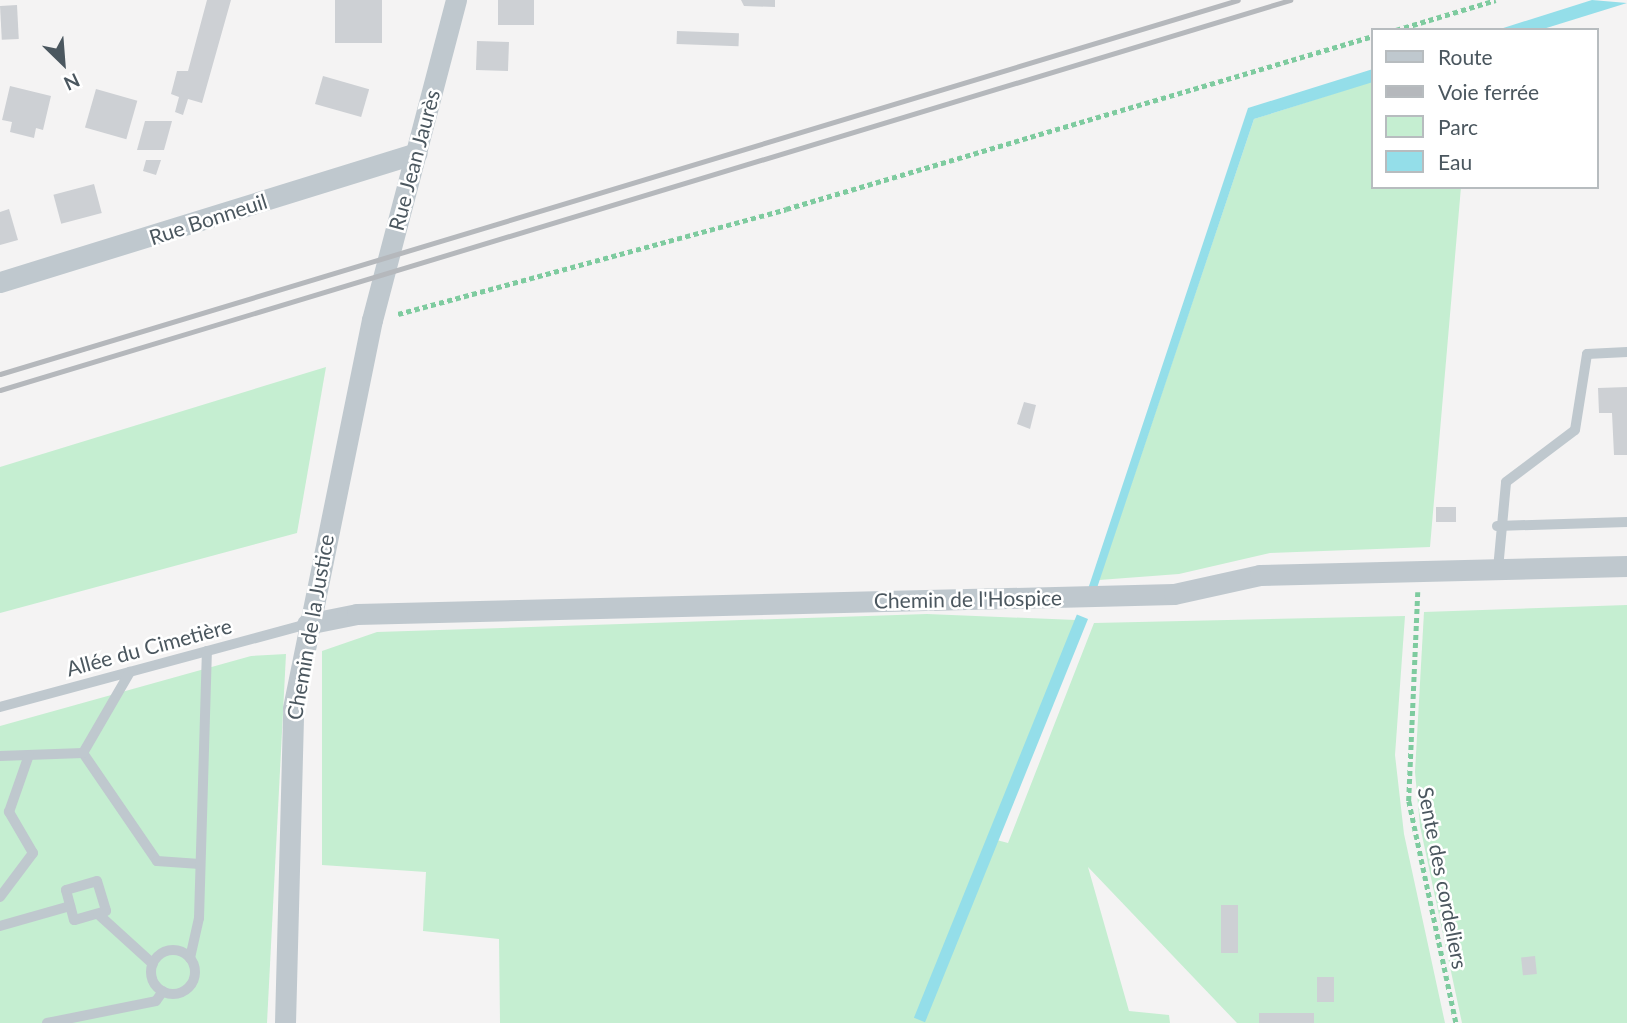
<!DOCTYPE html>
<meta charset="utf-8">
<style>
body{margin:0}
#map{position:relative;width:1627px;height:1023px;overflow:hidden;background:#f4f3f3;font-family:Lato,sans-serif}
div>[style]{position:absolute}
.green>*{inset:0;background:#c5eed1}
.water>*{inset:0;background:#94dee9;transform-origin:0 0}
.building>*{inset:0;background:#cdd0d4;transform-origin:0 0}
.path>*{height:4.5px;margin-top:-2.25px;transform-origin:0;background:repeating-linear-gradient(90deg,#7ecb9f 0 5px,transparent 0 8.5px)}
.lane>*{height:10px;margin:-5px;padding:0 5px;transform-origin:5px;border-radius:5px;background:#bfc8ce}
.lane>.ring{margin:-5px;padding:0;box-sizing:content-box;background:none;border:10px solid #bfc8ce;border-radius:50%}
.street>*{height:21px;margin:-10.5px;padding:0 10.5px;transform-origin:10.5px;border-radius:10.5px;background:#bfc8ce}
.rail>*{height:5px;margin:-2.5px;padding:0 2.5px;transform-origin:2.5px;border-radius:2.5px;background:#b5b8bc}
span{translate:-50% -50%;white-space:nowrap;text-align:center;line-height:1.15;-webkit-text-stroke:5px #fff;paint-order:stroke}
.street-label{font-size:21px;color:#4b575f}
.legend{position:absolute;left:1371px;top:28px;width:228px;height:161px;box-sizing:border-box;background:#fff;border:2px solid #b7bcbf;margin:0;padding:9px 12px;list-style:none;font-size:21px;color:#4b575f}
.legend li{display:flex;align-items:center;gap:14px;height:35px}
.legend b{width:35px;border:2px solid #b7bcbf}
.north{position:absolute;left:28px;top:28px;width:70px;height:70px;-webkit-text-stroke:5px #fff;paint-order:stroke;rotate:155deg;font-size:19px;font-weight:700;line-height:28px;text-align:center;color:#4b575f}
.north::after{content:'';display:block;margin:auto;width:24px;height:32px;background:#4b575f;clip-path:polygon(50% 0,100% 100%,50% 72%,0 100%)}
</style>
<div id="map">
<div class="green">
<i style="clip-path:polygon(1373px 81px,1373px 187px,1461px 187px,1430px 547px,1270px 553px,1179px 574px,1099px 580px,1254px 119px)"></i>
<i style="clip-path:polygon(326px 367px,297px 533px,0 613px,0 467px)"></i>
<i style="clip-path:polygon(1627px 605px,1627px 1023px,1462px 1023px,1420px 826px,1415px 772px,1424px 612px)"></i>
<i style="clip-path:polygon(927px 614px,1076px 620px,989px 838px,1008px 843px,1094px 623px,1405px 616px,1395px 755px,1404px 834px,1445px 1023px,1237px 1023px,1088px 867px,1129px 1011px,1169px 1015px,1170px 1023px,500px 1023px,499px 939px,423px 931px,426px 872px,322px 865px,322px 651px,377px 632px)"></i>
<i style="clip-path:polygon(286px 654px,267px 1023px,0 1023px,0 726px,251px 656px)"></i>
</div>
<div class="water">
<i style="clip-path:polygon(1592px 0,1627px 3px,1540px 30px,1497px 30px)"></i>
<i style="clip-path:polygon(1373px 69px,1373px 82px,1254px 119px,1095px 594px,1086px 595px,1248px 108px)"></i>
<i style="left:1088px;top:619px;width:435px;height:12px;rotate:112deg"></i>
</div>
<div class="building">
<i style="clip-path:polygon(207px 0,231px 0,202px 103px,188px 99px,183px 115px,175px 112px,179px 97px,171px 94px,177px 71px,188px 71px)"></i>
<i style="left:335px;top:0;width:47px;height:43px"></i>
<i style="left:498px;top:0;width:36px;height:25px"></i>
<i style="clip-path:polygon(741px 0,775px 0,775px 7px,744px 6px)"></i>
<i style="left:17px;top:5px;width:34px;height:17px;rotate:87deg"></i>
<i style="left:677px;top:31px;width:62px;height:13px;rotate:2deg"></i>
<i style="left:477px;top:41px;width:32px;height:29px;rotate:2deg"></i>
<i style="left:323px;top:76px;width:48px;height:29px;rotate:16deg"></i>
<i style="clip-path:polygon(10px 86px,51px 96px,43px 130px,36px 128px,34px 138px,10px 132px,12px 122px,2px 120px)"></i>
<i style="left:96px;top:89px;width:43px;height:40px;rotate:16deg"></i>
<i style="clip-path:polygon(145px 121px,172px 121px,164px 150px,137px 150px)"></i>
<i style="clip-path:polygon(146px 160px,161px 160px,156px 175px,143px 171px)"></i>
<i style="left:94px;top:184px;width:30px;height:42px;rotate:75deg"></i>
<i style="clip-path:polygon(9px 209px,18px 240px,0 245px,0 212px)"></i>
<i style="clip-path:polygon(1627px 387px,1627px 455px,1614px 455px,1612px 413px,1599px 413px,1598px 388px)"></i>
<i style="clip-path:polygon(1024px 402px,1036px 405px,1030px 429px,1017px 424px)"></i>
<i style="left:1436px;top:507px;width:20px;height:15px"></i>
<i style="left:1221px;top:905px;width:17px;height:48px"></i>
<i style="left:1535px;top:956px;width:18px;height:14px;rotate:84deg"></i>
<i style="left:1317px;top:977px;width:17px;height:25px"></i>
<i style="left:1314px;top:1013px;width:10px;height:55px;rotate:90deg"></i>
</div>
<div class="path">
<i style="left:1396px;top:30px;width:104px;rotate:-16.7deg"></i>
<i style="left:398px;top:314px;width:402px;rotate:-15.1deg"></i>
<i style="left:786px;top:209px;width:612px;rotate:-16.42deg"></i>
<i style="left:1418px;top:592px;width:209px;rotate:92.5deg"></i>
<i style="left:1409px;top:801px;width:227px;rotate:78deg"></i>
</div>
<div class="lane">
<i style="left:1497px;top:526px;width:130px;rotate:-1.8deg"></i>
<i style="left:1498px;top:569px;width:87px;rotate:-84.7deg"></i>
<i style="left:1506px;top:482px;width:86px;rotate:-37deg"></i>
<i style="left:1575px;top:430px;width:77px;rotate:-81deg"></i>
<i style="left:1587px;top:354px;width:40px;rotate:-2.9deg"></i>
<i style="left:0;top:707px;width:318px;rotate:-15.1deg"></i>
<i style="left:83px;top:753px;width:131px;rotate:55.6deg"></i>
<i style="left:157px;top:861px;width:43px;rotate:4deg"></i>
<i style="left:0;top:756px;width:83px;rotate:-2.1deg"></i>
<i style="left:83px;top:753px;width:94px;rotate:-59.9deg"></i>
<i style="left:97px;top:881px;width:31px;rotate:73deg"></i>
<i style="left:106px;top:911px;width:33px;rotate:164deg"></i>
<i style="left:74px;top:920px;width:31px;rotate:-105deg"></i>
<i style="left:66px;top:890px;width:32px;rotate:-16deg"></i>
<i style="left:0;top:897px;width:55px;rotate:-53.1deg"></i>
<i style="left:33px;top:853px;width:48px;rotate:-120.3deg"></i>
<i style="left:9px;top:812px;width:60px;rotate:-70.7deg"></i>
<i style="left:98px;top:914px;width:74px;rotate:42.3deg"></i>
<i style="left:0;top:926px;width:73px;rotate:-15.9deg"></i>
<i class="ring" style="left:151px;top:950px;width:34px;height:34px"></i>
<i style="left:190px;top:958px;width:41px;rotate:-77.3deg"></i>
<i style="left:199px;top:918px;width:267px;rotate:-88.3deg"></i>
<i style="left:47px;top:1023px;width:111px;rotate:-11.4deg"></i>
<i style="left:156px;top:1001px;width:12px;rotate:-55deg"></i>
</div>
<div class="street">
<i style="left:0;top:282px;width:436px;rotate:-17.2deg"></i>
<i style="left:307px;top:624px;width:51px;rotate:-11.3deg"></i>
<i style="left:357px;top:614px;width:817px;rotate:-1.4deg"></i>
<i style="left:1174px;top:594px;width:88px;rotate:-12.5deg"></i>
<i style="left:1260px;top:575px;width:367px;rotate:-1.4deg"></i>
<i style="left:285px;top:1023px;width:315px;rotate:-88.5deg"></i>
<i style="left:293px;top:708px;width:396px;rotate:-78.5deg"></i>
<i style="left:372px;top:320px;width:331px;rotate:-75.3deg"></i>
</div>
<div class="rail">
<i style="left:0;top:374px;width:1293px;rotate:-16.81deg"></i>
<i style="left:0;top:390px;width:1348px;rotate:-16.82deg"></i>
</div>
<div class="street-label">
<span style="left:414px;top:160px;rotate:-75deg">Rue Jean Jaurès</span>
<span style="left:208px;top:219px;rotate:-18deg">Rue Bonneuil</span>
<span style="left:968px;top:599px;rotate:-1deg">Chemin de l'Hospice</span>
<span style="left:310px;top:627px;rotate:-80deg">Chemin de la Justice</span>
<span style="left:149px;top:647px;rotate:-15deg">Allée du Cimetière</span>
<span style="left:1443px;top:878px;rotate:79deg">Sente des cordeliers</span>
</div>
<ul class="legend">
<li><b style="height:9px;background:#bfc8ce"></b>Route</li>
<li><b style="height:9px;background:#b5b8bc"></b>Voie ferrée</li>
<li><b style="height:19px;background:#c5eed1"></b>Parc</li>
<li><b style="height:19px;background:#94dee9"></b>Eau</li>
</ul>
<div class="north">N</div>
</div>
